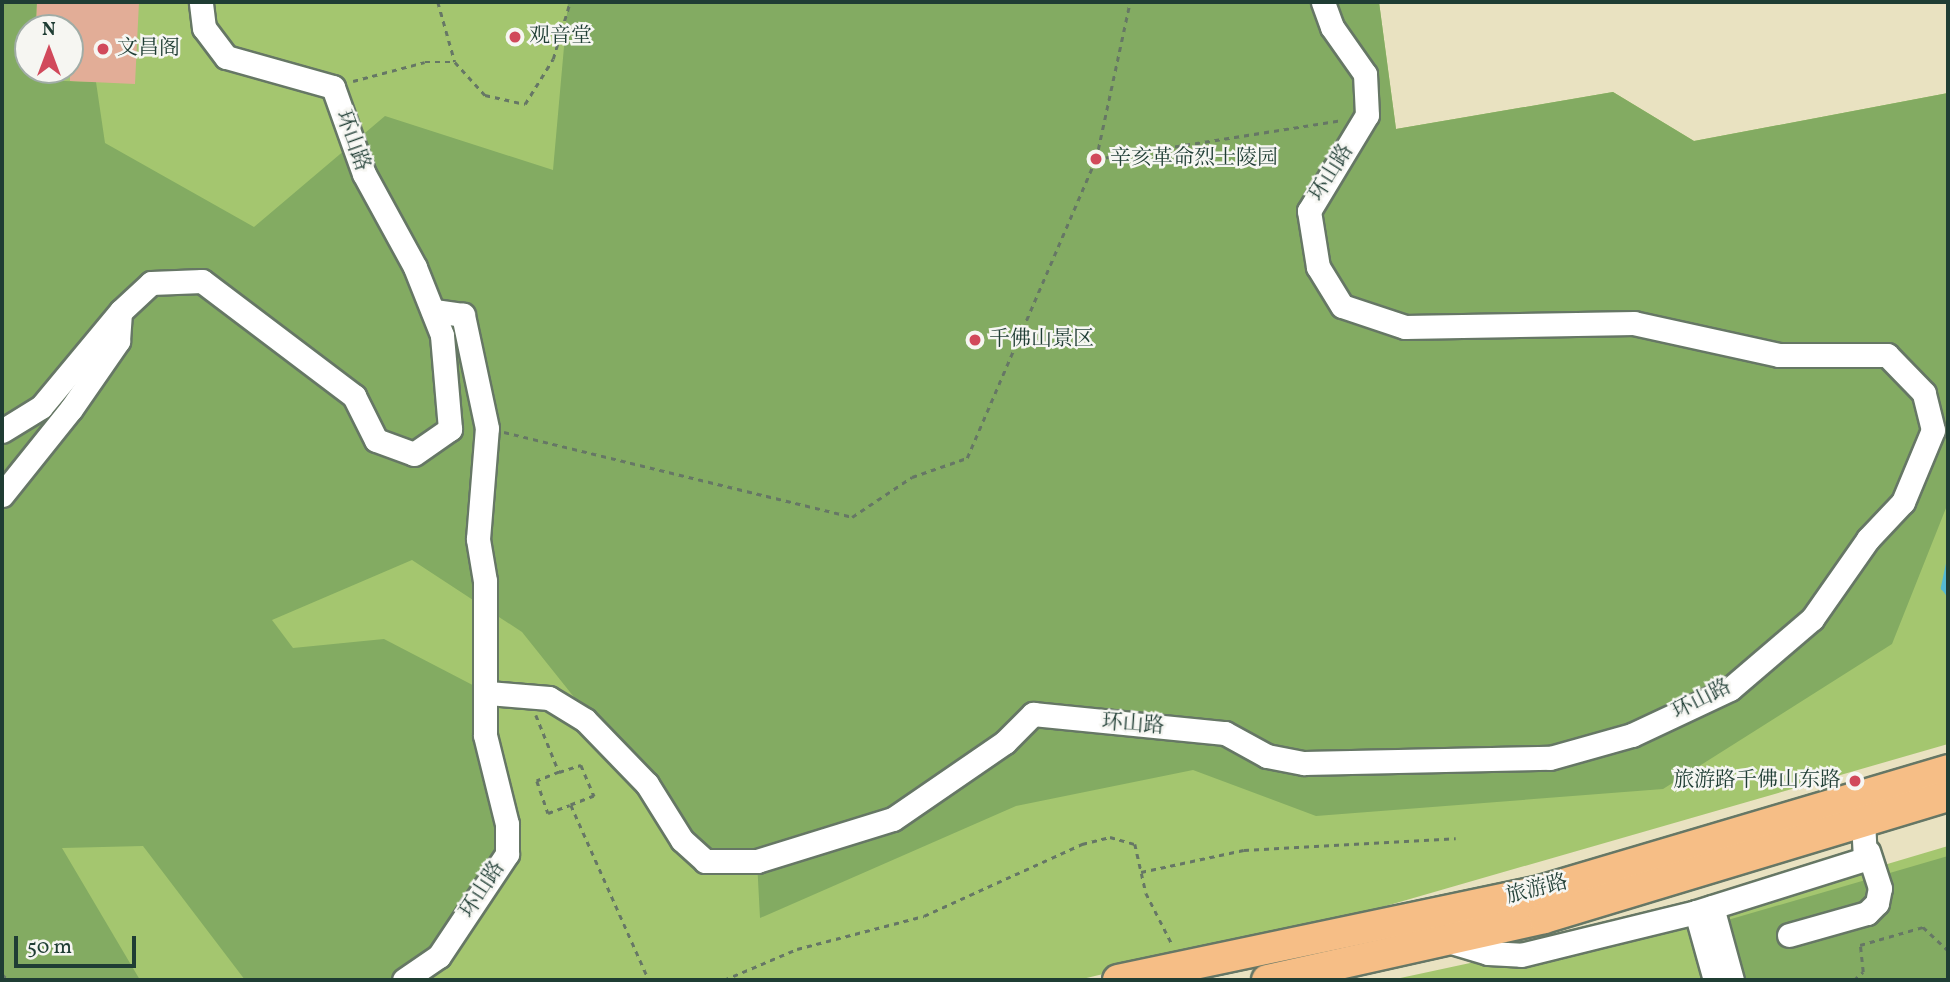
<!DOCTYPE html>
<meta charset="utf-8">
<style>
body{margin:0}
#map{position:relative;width:1950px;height:982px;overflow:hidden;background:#e9e2c1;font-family:Vollkorn,"Noto Serif SC",serif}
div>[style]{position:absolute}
.green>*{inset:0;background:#a4c66f}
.forest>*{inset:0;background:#83ab62}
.stream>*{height:5px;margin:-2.5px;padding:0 2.5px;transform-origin:2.5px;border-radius:2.5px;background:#55bad3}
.building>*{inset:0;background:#e2ad97}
.path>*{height:2.5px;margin-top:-1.25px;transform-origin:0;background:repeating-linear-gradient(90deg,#667765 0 5px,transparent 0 10px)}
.roads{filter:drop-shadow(2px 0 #667765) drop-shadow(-2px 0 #667765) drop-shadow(0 2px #667765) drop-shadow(0 -2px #667765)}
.minor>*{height:23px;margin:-11.5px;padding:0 11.5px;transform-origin:11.5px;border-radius:11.5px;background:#fff}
.major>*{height:30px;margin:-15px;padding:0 15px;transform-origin:15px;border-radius:15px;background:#f6be86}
.dots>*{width:19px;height:19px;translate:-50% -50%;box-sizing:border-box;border:4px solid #f6f6f2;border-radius:50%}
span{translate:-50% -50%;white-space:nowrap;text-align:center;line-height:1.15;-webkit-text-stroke:5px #f6f6f2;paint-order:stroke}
.poi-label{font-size:21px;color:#1f3d34}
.left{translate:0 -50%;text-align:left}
.right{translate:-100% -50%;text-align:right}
.street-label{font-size:21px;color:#1f3d34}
.frame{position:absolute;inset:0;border:4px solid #1f3d34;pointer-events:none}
.north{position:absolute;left:14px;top:14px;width:70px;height:70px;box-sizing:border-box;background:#f6f6f2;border:2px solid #a0aca6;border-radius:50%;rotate:0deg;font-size:19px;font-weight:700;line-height:28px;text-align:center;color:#1f3d34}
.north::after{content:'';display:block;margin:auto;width:24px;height:32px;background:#d1495b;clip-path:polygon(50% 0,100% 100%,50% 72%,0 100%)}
.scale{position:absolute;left:14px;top:936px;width:122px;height:32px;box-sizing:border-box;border:4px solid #1f3d34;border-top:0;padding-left:9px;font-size:21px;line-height:24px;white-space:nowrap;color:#1f3d34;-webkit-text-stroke:5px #f6f6f2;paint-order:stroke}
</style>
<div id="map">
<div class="green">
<i style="clip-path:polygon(evenodd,2px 2px,1379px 2px,1396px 129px,1613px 92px,1694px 141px,1948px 93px,1948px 744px,1365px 912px,1078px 980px,2px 980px,2px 2px,28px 28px,70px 28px,70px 70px,28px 70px,28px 28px)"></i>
<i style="clip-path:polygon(1948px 846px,1948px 980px,1391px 980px,1776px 897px)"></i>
</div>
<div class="forest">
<i style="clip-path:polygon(2px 2px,37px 2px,36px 28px,28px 28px,28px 70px,34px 70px,34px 80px,96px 82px,105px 143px,254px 227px,385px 116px,553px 170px,568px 2px,1379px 2px,1396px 129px,1613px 92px,1694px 141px,1948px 93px,1948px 503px,1892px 644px,1663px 789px,1316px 816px,1193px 770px,1016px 806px,760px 918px,757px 861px,705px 861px,522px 632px,412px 560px,272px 620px,293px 648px,384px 639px,488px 693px,507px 854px,439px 956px,398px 980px,245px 980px,143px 846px,62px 848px,140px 980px,2px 980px)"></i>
<i style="clip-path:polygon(1948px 856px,1948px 980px,1701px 980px,1690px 931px)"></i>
</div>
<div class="stream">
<i style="left:1948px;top:563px;width:25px;rotate:102deg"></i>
<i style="left:1943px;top:587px;width:9px;rotate:54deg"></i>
</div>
<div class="building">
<i style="clip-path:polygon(37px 2px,139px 2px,135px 84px,70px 81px,70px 28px,36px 28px)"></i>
</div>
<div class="path">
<i style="left:438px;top:2px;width:62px;rotate:74.2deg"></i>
<i style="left:455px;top:62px;width:45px;rotate:47.7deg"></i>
<i style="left:485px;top:95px;width:41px;rotate:12.7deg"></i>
<i style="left:525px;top:104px;width:53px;rotate:-58.1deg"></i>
<i style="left:553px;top:59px;width:59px;rotate:-73.4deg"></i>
<i style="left:353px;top:81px;width:74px;rotate:-14.8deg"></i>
<i style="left:425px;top:62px;width:30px"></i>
<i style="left:1096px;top:159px;width:248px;rotate:-9deg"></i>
<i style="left:504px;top:432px;width:358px;rotate:13.7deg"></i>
<i style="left:852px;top:517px;width:72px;rotate:-33.7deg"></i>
<i style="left:912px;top:477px;width:58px;rotate:-19.1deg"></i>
<i style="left:967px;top:458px;width:326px;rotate:-66.7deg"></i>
<i style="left:1096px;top:159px;width:161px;rotate:-77.8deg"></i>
<i style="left:536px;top:715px;width:61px;rotate:68deg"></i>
<i style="left:559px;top:772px;width:24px;rotate:158deg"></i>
<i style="left:537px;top:781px;width:34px;rotate:71deg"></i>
<i style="left:548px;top:813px;width:23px;rotate:-20deg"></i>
<i style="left:559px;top:772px;width:23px;rotate:-18deg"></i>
<i style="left:581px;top:765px;width:34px;rotate:67deg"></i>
<i style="left:594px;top:796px;width:25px;rotate:159deg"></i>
<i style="left:571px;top:805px;width:192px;rotate:66deg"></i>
<i style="left:1141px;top:872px;width:105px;rotate:-12.1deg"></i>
<i style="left:1244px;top:850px;width:212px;rotate:-3.2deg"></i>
<i style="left:2px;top:974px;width:8px;rotate:45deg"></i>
<i style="left:724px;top:980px;width:79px;rotate:-23deg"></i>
<i style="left:797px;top:949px;width:131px;rotate:-14.6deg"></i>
<i style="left:924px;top:916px;width:174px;rotate:-24.5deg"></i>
<i style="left:1082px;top:844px;width:29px;rotate:-14deg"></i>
<i style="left:1110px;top:837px;width:26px;rotate:16deg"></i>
<i style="left:1135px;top:844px;width:50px;rotate:77.3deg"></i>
<i style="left:1146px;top:893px;width:59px;rotate:63deg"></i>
<i style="left:1854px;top:980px;width:12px;rotate:-42deg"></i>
<i style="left:1863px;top:972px;width:27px;rotate:-96deg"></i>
<i style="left:1860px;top:945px;width:66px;rotate:-15.9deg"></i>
<i style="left:1923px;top:927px;width:34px;rotate:43deg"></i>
</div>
<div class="roads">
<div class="minor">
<i style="left:2px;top:431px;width:46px;rotate:-31.6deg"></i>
<i style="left:41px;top:407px;width:125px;rotate:-50.2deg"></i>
<i style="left:121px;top:311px;width:41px;rotate:-43deg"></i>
<i style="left:151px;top:283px;width:51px;rotate:-2.2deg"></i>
<i style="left:202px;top:281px;width:191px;rotate:37.1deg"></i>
<i style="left:354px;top:396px;width:49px;rotate:63.4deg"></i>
<i style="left:376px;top:440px;width:40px;rotate:20.2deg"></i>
<i style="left:414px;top:454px;width:44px;rotate:-34.8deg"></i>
<i style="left:450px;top:429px;width:94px;rotate:-94.9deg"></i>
<i style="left:442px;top:335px;width:73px;rotate:-111.7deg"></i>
<i style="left:415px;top:267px;width:106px;rotate:-118.7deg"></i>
<i style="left:364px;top:174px;width:92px;rotate:-109.6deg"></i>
<i style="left:333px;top:87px;width:111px;rotate:-164.3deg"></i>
<i style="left:226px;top:57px;width:36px;rotate:-127deg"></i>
<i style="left:204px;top:28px;width:26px;rotate:-97deg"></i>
<i style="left:2px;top:495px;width:110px;rotate:-51.3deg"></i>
<i style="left:71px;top:409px;width:83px;rotate:-55.3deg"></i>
<i style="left:118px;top:341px;width:27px;rotate:-86deg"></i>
<i style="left:488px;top:693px;width:61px;rotate:4.7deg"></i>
<i style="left:549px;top:698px;width:42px;rotate:31.4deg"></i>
<i style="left:585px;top:720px;width:89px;rotate:45.9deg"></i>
<i style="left:647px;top:784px;width:66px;rotate:58deg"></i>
<i style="left:682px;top:840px;width:31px;rotate:42deg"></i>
<i style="left:705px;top:861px;width:52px"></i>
<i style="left:757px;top:861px;width:142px;rotate:-17.2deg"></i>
<i style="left:893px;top:819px;width:136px;rotate:-34.5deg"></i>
<i style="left:1005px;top:742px;width:40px;rotate:-45deg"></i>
<i style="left:1033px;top:714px;width:193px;rotate:5.7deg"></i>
<i style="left:1225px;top:733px;width:48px;rotate:28.7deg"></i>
<i style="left:1267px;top:756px;width:38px;rotate:11deg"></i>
<i style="left:1304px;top:763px;width:246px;rotate:-1.2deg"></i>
<i style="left:1550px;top:758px;width:85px;rotate:-15.7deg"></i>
<i style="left:1632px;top:735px;width:108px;rotate:-25.1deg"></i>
<i style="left:1730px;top:689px;width:108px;rotate:-40.5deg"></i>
<i style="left:1812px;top:619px;width:98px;rotate:-55deg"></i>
<i style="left:1868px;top:539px;width:51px;rotate:-46.6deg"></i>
<i style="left:1903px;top:502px;width:78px;rotate:-67.4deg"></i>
<i style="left:1933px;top:430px;width:38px;rotate:-104deg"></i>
<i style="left:1924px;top:393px;width:53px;rotate:-134.2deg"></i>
<i style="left:1887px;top:355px;width:108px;rotate:180deg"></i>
<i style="left:1779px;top:355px;width:148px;rotate:-167.6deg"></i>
<i style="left:1634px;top:323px;width:229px;rotate:179deg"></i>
<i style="left:1405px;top:327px;width:66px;rotate:-161.6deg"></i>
<i style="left:1342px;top:306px;width:46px;rotate:-121.6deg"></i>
<i style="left:1318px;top:267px;width:57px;rotate:-99.1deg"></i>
<i style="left:1309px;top:211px;width:112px;rotate:-58.9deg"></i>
<i style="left:1367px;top:115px;width:41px;rotate:-92.8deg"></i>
<i style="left:1365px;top:74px;width:57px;rotate:-125.1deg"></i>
<i style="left:1332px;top:27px;width:27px;rotate:-110deg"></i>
<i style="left:1712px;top:907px;width:76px;rotate:74.7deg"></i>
<i style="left:1696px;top:912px;width:71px;rotate:74.4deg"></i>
<i style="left:1789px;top:935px;width:81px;rotate:-15.8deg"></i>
<i style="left:1867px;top:913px;width:14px;rotate:-45deg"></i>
<i style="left:1877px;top:903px;width:15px;rotate:-79deg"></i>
<i style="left:1880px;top:888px;width:38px;rotate:-108deg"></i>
<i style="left:1448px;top:941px;width:42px;rotate:16.7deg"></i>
<i style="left:1488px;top:953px;width:33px;rotate:3deg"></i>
<i style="left:1521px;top:955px;width:180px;rotate:-13.8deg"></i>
<i style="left:1696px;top:912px;width:177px;rotate:-17.4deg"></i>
<i style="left:1865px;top:859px;width:35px;rotate:-93deg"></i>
<i style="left:404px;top:980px;width:42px;rotate:-34.4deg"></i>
<i style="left:439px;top:956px;width:123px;rotate:-56.3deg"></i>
<i style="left:507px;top:854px;width:30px;rotate:-90deg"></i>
<i style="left:507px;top:824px;width:92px;rotate:-103.9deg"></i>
<i style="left:485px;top:735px;width:154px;rotate:-90deg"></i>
<i style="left:485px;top:581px;width:43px;rotate:-99.5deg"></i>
<i style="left:478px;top:539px;width:111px;rotate:-85.4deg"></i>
<i style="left:487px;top:428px;width:116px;rotate:-102deg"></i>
<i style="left:463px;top:315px;width:30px;rotate:-172deg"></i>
</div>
<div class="major">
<i style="left:1118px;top:980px;width:428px;rotate:-11.9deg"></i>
<i style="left:1537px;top:892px;width:429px;rotate:-16.5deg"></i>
<i style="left:1267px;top:980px;width:284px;rotate:-12.6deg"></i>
<i style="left:1544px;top:918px;width:422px;rotate:-16.8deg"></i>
</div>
</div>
<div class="dots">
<i style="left:515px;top:37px;background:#d1495b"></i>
<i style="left:103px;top:49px;background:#d1495b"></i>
<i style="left:1096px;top:159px;background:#d1495b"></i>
<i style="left:975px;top:340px;background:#d1495b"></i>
<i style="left:1855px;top:781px;background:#d1495b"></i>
</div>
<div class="poi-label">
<span class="left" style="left:529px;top:37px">观音堂</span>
<span class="left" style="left:117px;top:49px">文昌阁</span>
<span class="left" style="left:1110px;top:159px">辛亥革命烈士陵园</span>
<span class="left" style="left:989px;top:340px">千佛山景区</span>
<span class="right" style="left:1841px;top:781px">旅游路千佛山东路</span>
</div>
<div class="street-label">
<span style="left:352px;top:141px;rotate:70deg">环山路</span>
<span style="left:1332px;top:173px;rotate:-58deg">环山路</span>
<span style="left:1702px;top:700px;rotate:-27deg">环山路</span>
<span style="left:1133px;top:725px;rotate:4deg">环山路</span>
<span style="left:483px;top:890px;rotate:-57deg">环山路</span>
<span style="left:1537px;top:890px;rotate:-14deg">旅游路</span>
</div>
<div class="frame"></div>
<div class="north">N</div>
<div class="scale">50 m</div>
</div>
